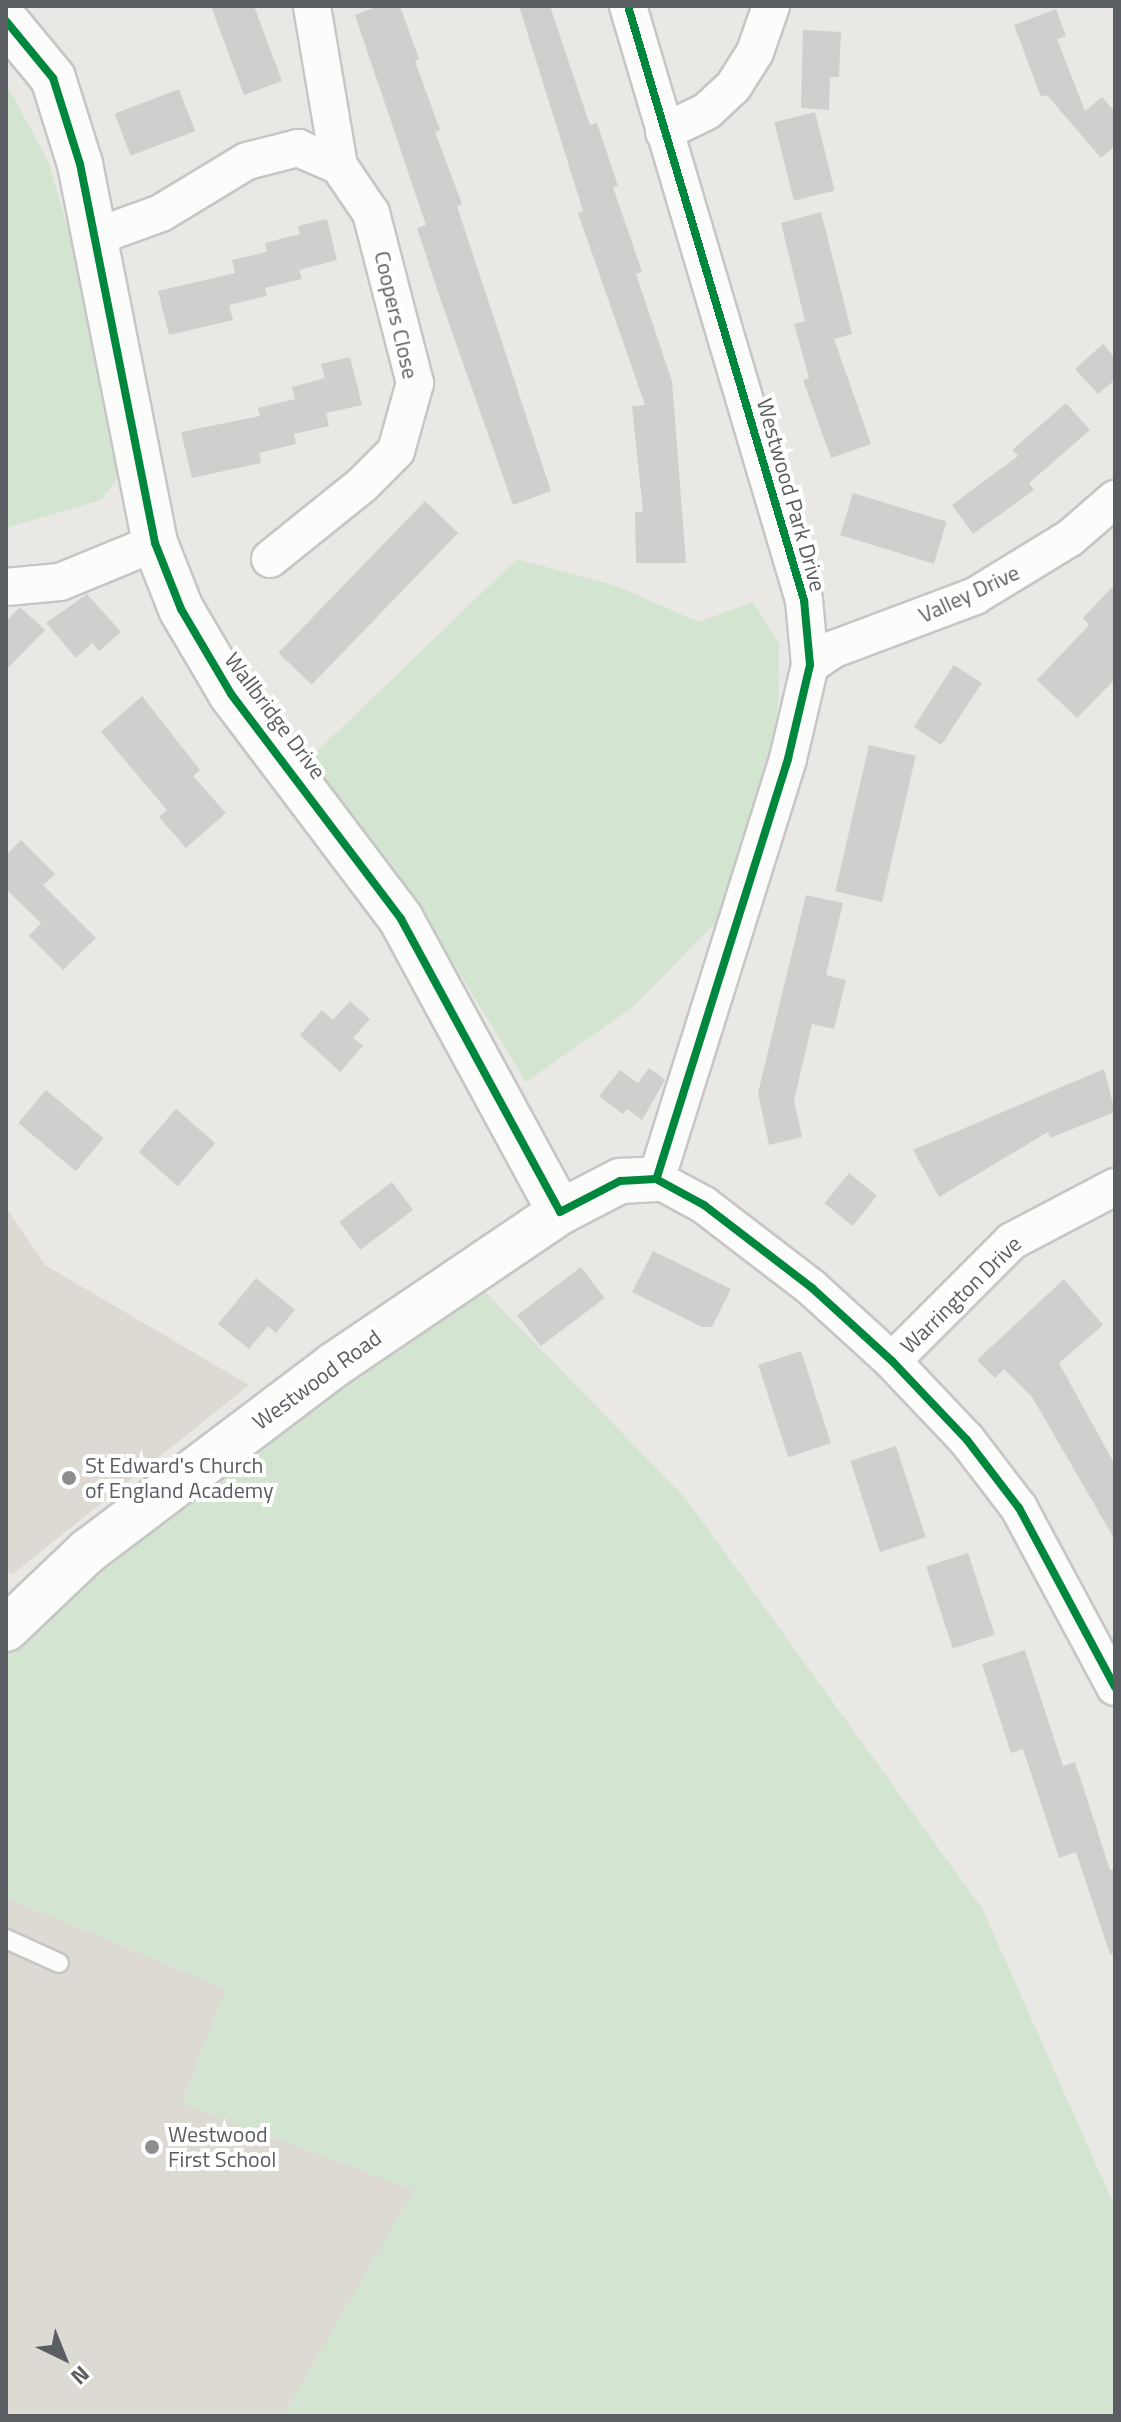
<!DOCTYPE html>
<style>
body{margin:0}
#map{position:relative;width:1121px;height:2422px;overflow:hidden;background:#e9e8e4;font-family:"Titillium Web",sans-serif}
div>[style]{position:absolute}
.education>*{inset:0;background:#dcdad3}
.green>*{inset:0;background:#d3e5d0}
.building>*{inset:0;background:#d0cfcd;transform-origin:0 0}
.roads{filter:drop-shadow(2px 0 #c6c6c6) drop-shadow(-2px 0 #c6c6c6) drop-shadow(0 2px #c6c6c6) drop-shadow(0 -2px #c6c6c6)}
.service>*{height:18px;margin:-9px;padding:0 9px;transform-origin:9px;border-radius:9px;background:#fcfcfb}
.minor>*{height:36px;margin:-18px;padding:0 18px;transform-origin:18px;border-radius:18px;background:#fcfcfb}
.tertiary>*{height:44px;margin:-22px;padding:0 22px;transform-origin:22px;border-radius:22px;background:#fcfcfb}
.cycleway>*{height:8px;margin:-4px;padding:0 4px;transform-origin:4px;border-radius:4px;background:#00873e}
.dots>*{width:22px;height:22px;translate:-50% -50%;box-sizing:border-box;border:4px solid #fff;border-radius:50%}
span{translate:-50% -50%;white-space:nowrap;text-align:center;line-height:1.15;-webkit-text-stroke:8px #fff;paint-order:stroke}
.street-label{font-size:22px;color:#5a5d61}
.poi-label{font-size:22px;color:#5a5d61}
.left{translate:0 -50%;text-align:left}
.frame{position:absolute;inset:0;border:8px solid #5a5d61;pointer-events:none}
.north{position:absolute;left:24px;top:2318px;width:80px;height:80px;-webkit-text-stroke:6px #fff;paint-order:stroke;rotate:137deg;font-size:22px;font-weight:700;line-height:32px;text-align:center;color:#5a5d61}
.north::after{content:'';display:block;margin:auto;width:28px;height:36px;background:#5a5d61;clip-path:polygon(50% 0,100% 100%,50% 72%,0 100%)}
</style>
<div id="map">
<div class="education">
<i style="clip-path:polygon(6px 1207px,45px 1265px,249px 1385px,13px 1574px,6px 1572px)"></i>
<i style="clip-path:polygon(6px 1897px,226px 1989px,182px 2103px,415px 2190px,283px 2416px,6px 2416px)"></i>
</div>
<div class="green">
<i style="clip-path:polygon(6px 83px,49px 163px,80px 271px,124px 470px,101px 500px,6px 528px)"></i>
<i style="clip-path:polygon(517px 559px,616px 586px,699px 622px,753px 602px,779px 644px,778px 706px,764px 789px,730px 908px,634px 1006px,526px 1082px,451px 959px,368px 845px,312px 756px)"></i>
<i style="clip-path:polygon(468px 1274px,687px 1500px,983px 1910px,1115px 2207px,1115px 2416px,283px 2416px,414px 2190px,182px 2103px,226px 1989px,6px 1897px,6px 1631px)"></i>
</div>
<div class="building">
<i style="clip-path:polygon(211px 6px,254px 6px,282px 81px,244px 95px)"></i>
<i style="clip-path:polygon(378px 6px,400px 6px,419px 59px,415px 61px,440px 130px,435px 132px,462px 204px,457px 206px,551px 491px,513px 505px,440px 298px,417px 228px,426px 225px,355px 15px)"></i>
<i style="clip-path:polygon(519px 6px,550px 6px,590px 125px,597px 123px,618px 186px,613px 187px,642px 272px,636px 274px,672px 381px,686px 563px,636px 563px,635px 512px,643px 512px,632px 406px,645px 405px,578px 213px,583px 211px)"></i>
<i style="clip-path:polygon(1056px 9px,1066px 36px,1057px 39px,1085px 111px,1102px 97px,1115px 112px,1115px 146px,1101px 158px,1047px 95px,1041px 97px,1014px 25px)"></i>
<i style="clip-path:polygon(803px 30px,841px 32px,839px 77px,830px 77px,829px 110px,801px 108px)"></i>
<i style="left:179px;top:89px;width:45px;height:69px;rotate:69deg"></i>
<i style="left:815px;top:112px;width:81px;height:42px;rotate:76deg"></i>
<i style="clip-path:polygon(821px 212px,852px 334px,834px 339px,871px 444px,831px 458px,803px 380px,809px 378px,794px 324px,805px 321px,781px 223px)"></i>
<i style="clip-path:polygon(327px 219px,337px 260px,299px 270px,302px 279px,265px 288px,267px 296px,229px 305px,233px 320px,169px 335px,158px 291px,235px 273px,232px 260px,267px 252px,265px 243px,300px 234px,298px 226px)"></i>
<i style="clip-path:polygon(1103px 344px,1115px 358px,1115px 380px,1098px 394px,1075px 369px)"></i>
<i style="clip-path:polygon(350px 357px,362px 405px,326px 413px,329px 426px,294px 434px,296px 444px,259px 453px,261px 463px,192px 478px,181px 432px,260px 416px,258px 408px,295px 399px,292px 387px,325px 378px,321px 364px)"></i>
<i style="clip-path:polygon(1066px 403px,1090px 430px,1029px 483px,1034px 490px,973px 534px,952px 505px,1018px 456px,1012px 450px)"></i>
<i style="left:853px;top:493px;width:98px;height:44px;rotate:17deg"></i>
<i style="left:425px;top:501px;width:46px;height:211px;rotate:44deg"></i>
<i style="clip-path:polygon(1115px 584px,1115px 679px,1077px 718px,1037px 680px,1089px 625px,1083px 618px)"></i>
<i style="clip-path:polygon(87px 594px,121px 632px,99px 651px,92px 643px,76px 658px,46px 623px)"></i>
<i style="clip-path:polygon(20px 607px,45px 630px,6px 670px,6px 621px)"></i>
<i style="left:954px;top:665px;width:33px;height:74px;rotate:33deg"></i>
<i style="clip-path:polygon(142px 696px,200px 770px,193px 776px,226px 813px,186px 848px,159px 817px,167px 810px,101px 732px)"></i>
<i style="left:869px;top:745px;width:48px;height:150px;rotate:13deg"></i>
<i style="clip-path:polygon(21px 840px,55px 874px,43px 885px,96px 938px,63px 970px,29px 936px,41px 923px,6px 889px,6px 855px)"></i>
<i style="clip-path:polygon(806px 895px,843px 903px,826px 975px,846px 980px,834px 1029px,812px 1024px,794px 1100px,802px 1137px,769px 1145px,758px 1093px)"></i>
<i style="clip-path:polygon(350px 1001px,370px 1019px,353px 1038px,363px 1046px,340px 1072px,300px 1035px,322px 1010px,333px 1020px)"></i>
<i style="clip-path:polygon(649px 1068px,665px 1080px,642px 1120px,627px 1109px,623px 1114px,599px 1096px,620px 1070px,638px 1083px)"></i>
<i style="clip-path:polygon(1104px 1069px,1115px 1112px,1050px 1138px,1048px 1132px,939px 1197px,913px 1150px)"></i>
<i style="left:46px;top:1090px;width:75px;height:43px;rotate:40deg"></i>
<i style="left:176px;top:1109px;width:52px;height:57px;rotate:41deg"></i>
<i style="left:849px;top:1173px;width:36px;height:39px;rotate:39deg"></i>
<i style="left:392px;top:1182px;width:35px;height:66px;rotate:53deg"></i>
<i style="clip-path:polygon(653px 1251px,731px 1289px,712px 1327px,702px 1327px,632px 1292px)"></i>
<i style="left:581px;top:1267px;width:39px;height:80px;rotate:53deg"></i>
<i style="clip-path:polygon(256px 1278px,295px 1310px,276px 1333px,268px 1326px,249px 1349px,218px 1324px)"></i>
<i style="clip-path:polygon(1064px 1279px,1103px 1325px,1059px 1363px,1115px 1465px,1115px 1540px,1032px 1397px,1004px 1369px,995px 1378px,977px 1360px)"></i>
<i style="left:801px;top:1351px;width:97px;height:45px;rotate:72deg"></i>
<i style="left:896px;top:1446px;width:96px;height:48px;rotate:72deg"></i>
<i style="left:968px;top:1553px;width:86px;height:44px;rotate:72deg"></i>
<i style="clip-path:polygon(1025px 1650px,1063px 1766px,1075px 1762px,1110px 1870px,1115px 1869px,1115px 1953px,1110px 1954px,1076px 1852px,1059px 1858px,1023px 1749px,1011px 1753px,982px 1664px)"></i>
</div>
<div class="roads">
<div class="service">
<i style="left:6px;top:1939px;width:58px;rotate:24.4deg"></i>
</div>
<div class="minor">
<i style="left:628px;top:6px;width:620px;rotate:73.5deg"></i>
<i style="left:804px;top:600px;width:65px;rotate:84.7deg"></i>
<i style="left:810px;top:665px;width:97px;rotate:103.2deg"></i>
<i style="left:788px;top:759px;width:440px;rotate:107.4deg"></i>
<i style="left:656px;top:1179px;width:55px;rotate:28.4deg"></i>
<i style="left:704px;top:1205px;width:136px;rotate:37.5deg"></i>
<i style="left:812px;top:1288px;width:108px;rotate:42.4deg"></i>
<i style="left:892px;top:1361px;width:109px;rotate:46.5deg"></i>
<i style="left:967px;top:1440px;width:86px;rotate:52.6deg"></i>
<i style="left:1019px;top:1508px;width:203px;rotate:61.8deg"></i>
<i style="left:664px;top:132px;width:48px;rotate:-26deg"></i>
<i style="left:707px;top:111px;width:35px;rotate:-43deg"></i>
<i style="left:733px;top:87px;width:41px;rotate:-57.8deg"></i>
<i style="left:755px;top:52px;width:49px;rotate:-70.8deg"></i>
<i style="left:95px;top:237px;width:70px;rotate:-20deg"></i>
<i style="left:161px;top:213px;width:100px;rotate:-31.2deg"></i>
<i style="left:247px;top:161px;width:53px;rotate:-14.3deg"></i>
<i style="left:298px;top:148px;width:45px;rotate:23.7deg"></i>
<i style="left:270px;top:559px;width:118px;rotate:-38.8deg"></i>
<i style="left:362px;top:485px;width:48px;rotate:-45deg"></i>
<i style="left:396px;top:451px;width:71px;rotate:-74.4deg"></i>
<i style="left:415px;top:383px;width:176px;rotate:-104.5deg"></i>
<i style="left:371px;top:213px;width:57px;rotate:-124.2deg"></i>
<i style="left:339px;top:166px;width:162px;rotate:-99.6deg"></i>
<i style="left:6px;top:587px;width:54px;rotate:-5.3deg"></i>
<i style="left:60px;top:582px;width:103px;rotate:-22.3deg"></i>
<i style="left:810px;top:665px;width:29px;rotate:-34deg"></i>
<i style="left:834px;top:649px;width:151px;rotate:-20.6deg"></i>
<i style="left:975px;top:596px;width:111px;rotate:-31.4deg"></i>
<i style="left:1070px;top:538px;width:60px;rotate:-40.9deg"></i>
<i style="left:892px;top:1361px;width:170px;rotate:-45deg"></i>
<i style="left:1012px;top:1241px;width:116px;rotate:-27.7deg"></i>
</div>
<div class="tertiary">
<i style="left:6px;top:21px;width:74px;rotate:50.5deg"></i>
<i style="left:53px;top:78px;width:90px;rotate:72.6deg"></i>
<i style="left:80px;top:164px;width:386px;rotate:78.8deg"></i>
<i style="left:155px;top:543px;width:71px;rotate:68.5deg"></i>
<i style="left:181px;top:609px;width:99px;rotate:59.5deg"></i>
<i style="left:231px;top:694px;width:282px;rotate:52.9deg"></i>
<i style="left:401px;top:919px;width:333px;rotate:61.5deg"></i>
<i style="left:6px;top:1629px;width:113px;rotate:-43.6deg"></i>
<i style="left:88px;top:1551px;width:308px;rotate:-37.1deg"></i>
<i style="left:334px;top:1365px;width:273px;rotate:-34.1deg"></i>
<i style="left:560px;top:1212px;width:68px;rotate:-27.3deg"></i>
<i style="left:620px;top:1181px;width:36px;rotate:-3deg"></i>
</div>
</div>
<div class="cycleway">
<i style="left:628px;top:6px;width:620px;rotate:73.5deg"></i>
<i style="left:804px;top:600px;width:65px;rotate:84.7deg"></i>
<i style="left:810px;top:665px;width:97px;rotate:103.2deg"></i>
<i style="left:788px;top:759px;width:440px;rotate:107.4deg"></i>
<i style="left:6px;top:21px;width:74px;rotate:50.5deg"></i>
<i style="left:53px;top:78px;width:90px;rotate:72.6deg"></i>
<i style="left:80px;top:164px;width:386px;rotate:78.8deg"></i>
<i style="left:155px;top:543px;width:71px;rotate:68.5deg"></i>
<i style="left:181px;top:609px;width:99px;rotate:59.5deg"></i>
<i style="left:231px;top:694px;width:282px;rotate:52.9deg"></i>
<i style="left:401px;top:919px;width:333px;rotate:61.5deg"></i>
<i style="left:560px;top:1212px;width:68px;rotate:-27.3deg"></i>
<i style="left:620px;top:1181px;width:36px;rotate:-3deg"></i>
<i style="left:656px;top:1179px;width:55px;rotate:28.4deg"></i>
<i style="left:704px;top:1205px;width:136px;rotate:37.5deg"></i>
<i style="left:812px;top:1288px;width:108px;rotate:42.4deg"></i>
<i style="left:892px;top:1361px;width:109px;rotate:46.5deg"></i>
<i style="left:967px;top:1440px;width:86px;rotate:52.6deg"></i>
<i style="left:1019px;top:1508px;width:203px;rotate:61.8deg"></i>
</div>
<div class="dots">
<i style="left:69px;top:1478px;background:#8c8e8f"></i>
<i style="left:152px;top:2147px;background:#8c8e8f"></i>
</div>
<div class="street-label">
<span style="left:396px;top:315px;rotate:77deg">Coopers Close</span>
<span style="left:791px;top:495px;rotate:74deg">Westwood Park Drive</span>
<span style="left:969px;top:594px;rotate:-25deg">Valley Drive</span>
<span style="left:275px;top:716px;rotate:53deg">Wallbridge Drive</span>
<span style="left:961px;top:1295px;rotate:-44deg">Warrington Drive</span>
<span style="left:317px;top:1380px;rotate:-36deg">Westwood Road</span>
</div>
<div class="poi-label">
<span class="left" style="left:85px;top:1478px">St Edward's Church<br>of England Academy</span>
<span class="left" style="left:168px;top:2147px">Westwood<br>First School</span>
</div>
<div class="frame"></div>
<div class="north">N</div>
</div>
